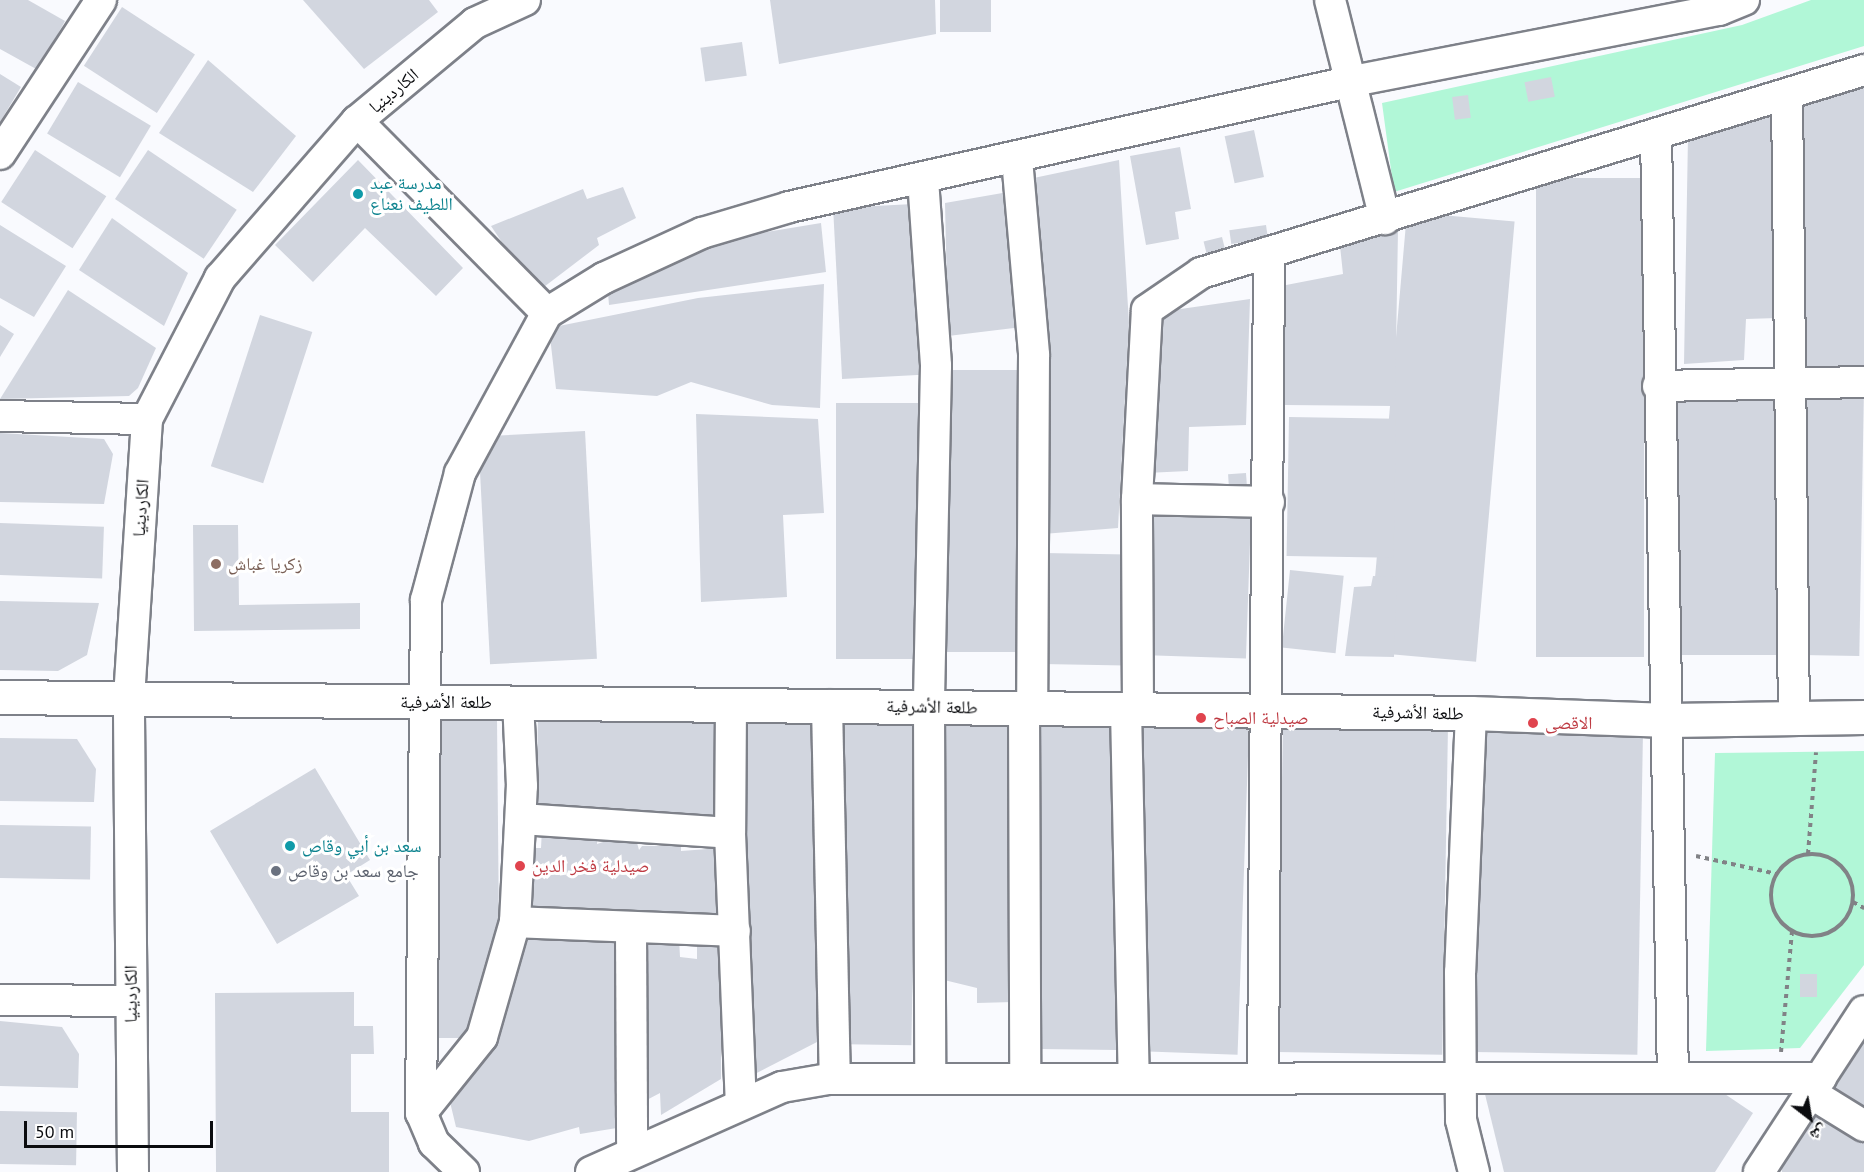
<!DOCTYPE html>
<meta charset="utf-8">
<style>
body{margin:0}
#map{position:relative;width:1864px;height:1172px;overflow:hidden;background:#f9fafe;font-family:"PT Sans","Noto Naskh Arabic",sans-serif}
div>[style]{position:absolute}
.green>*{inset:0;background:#b1f7d7}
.building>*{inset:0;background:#d2d6df;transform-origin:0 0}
.path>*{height:4px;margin-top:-2px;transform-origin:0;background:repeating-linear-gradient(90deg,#818286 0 4.5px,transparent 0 9px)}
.path>.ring{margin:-2px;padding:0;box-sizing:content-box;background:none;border:4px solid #818286;border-radius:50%}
.roads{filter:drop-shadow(2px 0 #7e8189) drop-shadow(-2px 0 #7e8189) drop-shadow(0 2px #7e8189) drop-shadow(0 -2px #7e8189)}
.street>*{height:30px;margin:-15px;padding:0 15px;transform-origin:15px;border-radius:15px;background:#fff}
.secondary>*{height:33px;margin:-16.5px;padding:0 16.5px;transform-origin:16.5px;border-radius:16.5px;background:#fff}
.dots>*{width:16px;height:16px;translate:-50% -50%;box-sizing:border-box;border:3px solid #fff;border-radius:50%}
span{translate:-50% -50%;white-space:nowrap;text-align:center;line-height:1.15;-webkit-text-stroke:6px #fff;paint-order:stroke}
.street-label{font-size:18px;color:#0b0c0f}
.culture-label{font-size:18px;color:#0d838f}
.left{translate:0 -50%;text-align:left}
.education-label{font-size:18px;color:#785e54}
.health-label{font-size:18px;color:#be3a42}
.worship-label{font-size:18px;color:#5b616d}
.north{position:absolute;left:1780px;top:1088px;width:60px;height:60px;-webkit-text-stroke:4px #fff;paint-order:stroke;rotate:149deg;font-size:16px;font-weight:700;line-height:24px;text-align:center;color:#0b0c0f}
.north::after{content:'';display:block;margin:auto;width:21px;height:27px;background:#0b0c0f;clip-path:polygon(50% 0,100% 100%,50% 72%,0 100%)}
.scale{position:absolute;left:24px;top:1121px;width:189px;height:27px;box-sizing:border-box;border:3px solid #0b0c0f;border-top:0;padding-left:8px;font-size:18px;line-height:21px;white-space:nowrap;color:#0b0c0f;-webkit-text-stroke:4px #fff;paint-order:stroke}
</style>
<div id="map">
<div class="green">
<i style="clip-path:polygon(1811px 0,1864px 0,1864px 46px,1394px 192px,1382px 103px,1742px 25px)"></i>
<i style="clip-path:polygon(1864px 751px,1864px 965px,1800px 1048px,1706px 1051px,1715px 753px)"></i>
</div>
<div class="building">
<i style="clip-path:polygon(0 0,28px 0,65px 21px,38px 70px,0 49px)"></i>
<i style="clip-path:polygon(303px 0,429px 0,438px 12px,364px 69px)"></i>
<i style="clip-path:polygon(770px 0,935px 0,936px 34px,779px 64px)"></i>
<i style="left:940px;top:0;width:51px;height:32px"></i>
<i style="left:122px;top:7px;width:87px;height:70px;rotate:33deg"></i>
<i style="left:742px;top:42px;width:34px;height:42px;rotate:82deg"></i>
<i style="clip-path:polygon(208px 60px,296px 136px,253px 192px,159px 133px)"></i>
<i style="clip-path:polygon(0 74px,21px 87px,0 122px)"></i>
<i style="left:1551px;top:77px;width:20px;height:27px;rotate:79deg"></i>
<i style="left:1864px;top:77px;width:289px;height:66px;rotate:90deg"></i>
<i style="left:78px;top:82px;width:85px;height:60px;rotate:31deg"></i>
<i style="left:1468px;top:95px;width:23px;height:16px;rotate:83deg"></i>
<i style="clip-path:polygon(1782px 114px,1777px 318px,1746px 319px,1744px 360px,1684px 364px,1688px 136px,1759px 115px)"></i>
<i style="left:1254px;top:130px;width:48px;height:30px;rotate:78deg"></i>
<i style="clip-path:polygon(1180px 147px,1191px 209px,1175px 212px,1179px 239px,1146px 245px,1130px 156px)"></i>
<i style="left:35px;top:150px;width:85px;height:62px;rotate:33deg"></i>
<i style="left:148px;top:150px;width:107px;height:59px;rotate:34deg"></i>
<i style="clip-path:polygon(358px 160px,463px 268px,436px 296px,365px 228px,313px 282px,275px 245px)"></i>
<i style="clip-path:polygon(1119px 160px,1129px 323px,1118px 528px,1043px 534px,1029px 179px)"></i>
<i style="left:1536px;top:178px;width:108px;height:479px"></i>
<i style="clip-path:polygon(623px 187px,636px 218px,597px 238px,599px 245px,536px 293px,491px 226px,583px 189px,587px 199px)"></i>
<i style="clip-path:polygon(1014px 191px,1022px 327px,948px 336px,945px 203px)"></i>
<i style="left:913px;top:204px;width:171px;height:80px;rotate:87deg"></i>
<i style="left:1407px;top:212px;width:108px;height:442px;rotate:5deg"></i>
<i style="clip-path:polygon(112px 218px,188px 273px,164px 326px,79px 270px)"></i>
<i style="clip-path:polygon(821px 223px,826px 272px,609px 305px,608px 293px,639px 270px,707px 242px)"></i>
<i style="clip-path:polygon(0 225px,66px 266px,34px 317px,0 298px)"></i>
<i style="left:1266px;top:225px;width:14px;height:37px;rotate:82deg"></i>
<i style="clip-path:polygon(1398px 230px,1395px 406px,1285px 405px,1281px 286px,1343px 274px,1340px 246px)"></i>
<i style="left:1222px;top:237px;width:21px;height:19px;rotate:76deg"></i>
<i style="clip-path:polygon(824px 284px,820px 408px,772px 405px,691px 382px,657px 396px,556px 389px,549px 328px,698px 298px)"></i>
<i style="clip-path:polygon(68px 290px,156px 348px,138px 388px,129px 396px,0 399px)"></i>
<i style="clip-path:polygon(1250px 299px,1246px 425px,1189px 427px,1188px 471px,1146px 473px,1153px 313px)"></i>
<i style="left:260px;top:315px;width:55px;height:159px;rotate:18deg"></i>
<i style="clip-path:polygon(0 325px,14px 334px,0 357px)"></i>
<i style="left:1018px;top:370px;width:282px;height:72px;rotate:90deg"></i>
<i style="left:1779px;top:385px;width:270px;height:103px;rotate:90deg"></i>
<i style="left:1806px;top:387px;width:58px;height:268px;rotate:1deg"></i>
<i style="left:918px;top:403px;width:256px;height:82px;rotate:90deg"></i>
<i style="clip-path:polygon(696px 414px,818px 419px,824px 513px,783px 515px,787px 597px,701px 602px)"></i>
<i style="left:1289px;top:417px;width:107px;height:139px;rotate:1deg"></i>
<i style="left:585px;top:431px;width:228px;height:107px;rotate:87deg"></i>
<i style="clip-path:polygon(0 433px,104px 439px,113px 454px,104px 504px,0 502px)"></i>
<i style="left:1246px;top:473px;width:13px;height:18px;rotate:86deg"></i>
<i style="left:1146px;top:512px;width:105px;height:143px;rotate:2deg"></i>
<i style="left:0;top:523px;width:104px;height:52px;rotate:2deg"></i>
<i style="clip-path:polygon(193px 525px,238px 525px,239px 605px,360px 603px,360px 629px,194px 631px)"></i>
<i style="left:1044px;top:553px;width:83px;height:111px;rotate:1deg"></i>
<i style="left:1290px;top:570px;width:54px;height:78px;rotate:6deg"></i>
<i style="clip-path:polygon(1373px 576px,1397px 577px,1394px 657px,1345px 656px,1354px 587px,1371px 586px)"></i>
<i style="clip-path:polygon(0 601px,99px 603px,87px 655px,58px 671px,0 670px)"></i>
<i style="left:538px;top:715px;width:182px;height:108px;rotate:1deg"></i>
<i style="clip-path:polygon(436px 717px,497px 719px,499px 932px,467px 1038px,434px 1038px)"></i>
<i style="clip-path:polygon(817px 719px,817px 1042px,749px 1077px,744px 721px)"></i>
<i style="clip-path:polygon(940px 719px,1014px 719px,1013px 1002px,977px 1003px,977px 988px,940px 979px)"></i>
<i style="clip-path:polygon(1037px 719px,1115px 721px,1117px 1050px,1040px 1049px,1034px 1044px)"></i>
<i style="left:836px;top:722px;width:81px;height:322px;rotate:1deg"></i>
<i style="left:1139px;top:725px;width:110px;height:326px;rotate:2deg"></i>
<i style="left:1283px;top:725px;width:165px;height:327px;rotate:1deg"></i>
<i style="left:1479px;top:730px;width:164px;height:322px;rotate:1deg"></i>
<i style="clip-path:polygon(0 738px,77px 739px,96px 769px,94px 802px,0 801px)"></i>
<i style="clip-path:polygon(315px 768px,370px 860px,346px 875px,359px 896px,277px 944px,210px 831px)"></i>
<i style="left:0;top:825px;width:91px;height:53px;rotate:1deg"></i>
<i style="clip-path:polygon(542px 828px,598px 830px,597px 844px,634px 832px,639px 850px,642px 846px,681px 846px,681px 851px,721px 848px,723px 933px,532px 922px,533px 848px,541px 848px)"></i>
<i style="clip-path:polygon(528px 934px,624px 935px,623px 1127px,580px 1134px,579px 1127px,529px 1141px,456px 1127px,450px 1102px,462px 1088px,465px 1065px,483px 1064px,473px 1064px,509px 997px)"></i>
<i style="clip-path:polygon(679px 938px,680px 957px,697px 959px,697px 943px,721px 941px,721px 1079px,661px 1115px,660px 1093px,641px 1103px,641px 939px)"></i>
<i style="left:1800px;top:974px;width:17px;height:23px"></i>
<i style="clip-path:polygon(354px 992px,354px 1026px,373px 1026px,374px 1054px,351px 1054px,351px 1112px,389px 1112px,389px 1172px,216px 1172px,215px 993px)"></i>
<i style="clip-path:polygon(0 1021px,62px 1027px,79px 1054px,78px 1088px,0 1086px)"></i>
<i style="clip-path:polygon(1864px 1040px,1864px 1116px,1829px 1092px)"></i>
<i style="clip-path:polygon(1482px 1082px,1710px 1084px,1753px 1113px,1715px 1172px,1504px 1172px)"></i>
<i style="clip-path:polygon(1817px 1103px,1864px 1133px,1864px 1172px,1782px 1172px,1781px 1163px)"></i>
<i style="left:0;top:1111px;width:77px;height:53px;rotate:1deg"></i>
</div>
<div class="path">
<i style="left:1808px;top:854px;width:102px;rotate:-85.5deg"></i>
<i class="ring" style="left:1771px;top:854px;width:78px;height:78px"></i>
<i style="left:1696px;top:856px;width:83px;rotate:12.5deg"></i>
<i style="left:1853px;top:902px;width:13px;rotate:29deg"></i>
<i style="left:1781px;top:1052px;width:121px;rotate:-84.8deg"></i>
</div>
<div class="roads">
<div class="street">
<i style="left:1330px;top:0;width:226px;rotate:75.9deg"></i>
<i style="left:1787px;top:94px;width:623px;rotate:89.36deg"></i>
<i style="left:357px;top:121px;width:270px;rotate:45.3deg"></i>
<i style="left:1656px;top:134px;width:944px;rotate:88.97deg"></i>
<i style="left:0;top:154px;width:184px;rotate:-56.7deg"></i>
<i style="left:1017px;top:159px;width:197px;rotate:85deg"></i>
<i style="left:1034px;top:355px;width:353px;rotate:90.3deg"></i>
<i style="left:923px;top:179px;width:187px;rotate:86deg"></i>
<i style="left:936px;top:366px;width:341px;rotate:91.2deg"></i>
<i style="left:929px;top:707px;width:370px;rotate:89.8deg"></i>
<i style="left:1658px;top:386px;width:206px;rotate:-1.1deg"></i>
<i style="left:0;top:416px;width:147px;rotate:1.2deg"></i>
<i style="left:1137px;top:499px;width:132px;rotate:1.3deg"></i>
<i style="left:731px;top:705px;width:128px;rotate:90.4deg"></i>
<i style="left:730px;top:833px;width:271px;rotate:87.7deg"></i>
<i style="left:827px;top:705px;width:374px;rotate:88.8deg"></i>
<i style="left:1024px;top:708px;width:368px;rotate:89.8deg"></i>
<i style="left:1126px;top:709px;width:367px;rotate:88.8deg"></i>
<i style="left:1138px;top:709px;width:210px;rotate:-90.3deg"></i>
<i style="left:1137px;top:499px;width:189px;rotate:-87deg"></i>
<i style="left:1147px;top:310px;width:65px;rotate:-34.4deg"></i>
<i style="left:1201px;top:273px;width:693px;rotate:-17.02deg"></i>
<i style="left:1471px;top:713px;width:259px;rotate:92.4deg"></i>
<i style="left:1460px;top:972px;width:148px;rotate:89.6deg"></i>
<i style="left:1461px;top:1120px;width:54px;rotate:76deg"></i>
<i style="left:521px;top:819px;width:209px;rotate:3.8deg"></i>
<i style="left:515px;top:922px;width:220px;rotate:2.3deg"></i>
<i style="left:631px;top:931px;width:221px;rotate:89.7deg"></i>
<i style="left:0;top:1000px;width:131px;rotate:0.4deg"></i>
<i style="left:1263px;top:1077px;width:825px;rotate:-89.58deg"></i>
<i style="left:1809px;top:1092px;width:65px;rotate:31.7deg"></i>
<i style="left:421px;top:1113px;width:97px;rotate:-51.2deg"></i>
<i style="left:482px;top:1037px;width:120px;rotate:-74deg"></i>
<i style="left:515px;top:922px;width:136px;rotate:-87.1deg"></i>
<i style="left:522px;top:786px;width:84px;rotate:-92.7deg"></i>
<i style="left:133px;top:1172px;width:474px;rotate:-90.5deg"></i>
<i style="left:129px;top:698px;width:280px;rotate:-86.3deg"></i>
<i style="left:147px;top:419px;width:159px;rotate:-62.6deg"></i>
<i style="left:220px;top:278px;width:208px;rotate:-48.9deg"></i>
<i style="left:357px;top:121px;width:153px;rotate:-39.7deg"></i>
<i style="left:475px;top:23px;width:55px;rotate:-24.7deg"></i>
<i style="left:464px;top:1172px;width:42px;rotate:-136deg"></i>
<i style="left:434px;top:1143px;width:33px;rotate:-113deg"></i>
<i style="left:421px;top:1113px;width:513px;rotate:-89.44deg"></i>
<i style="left:426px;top:600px;width:131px;rotate:-75deg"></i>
<i style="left:460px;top:473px;width:182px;rotate:-61.5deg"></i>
<i style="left:547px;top:313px;width:67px;rotate:-31.6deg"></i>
<i style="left:604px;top:278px;width:108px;rotate:-24.7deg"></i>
<i style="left:702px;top:233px;width:91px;rotate:-16.6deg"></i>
<i style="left:789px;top:207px;width:578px;rotate:-12.59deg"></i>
<i style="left:1353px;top:81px;width:373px;rotate:-11deg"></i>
<i style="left:1719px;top:10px;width:27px;rotate:-22deg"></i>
<i style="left:591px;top:1172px;width:209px;rotate:-24deg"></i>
<i style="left:782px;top:1087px;width:47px;rotate:-9.9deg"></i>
<i style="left:828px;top:1079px;width:993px;rotate:-0.06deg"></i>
<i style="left:1759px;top:1172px;width:192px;rotate:-56.9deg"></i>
</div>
<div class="secondary">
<i style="left:0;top:697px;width:1471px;rotate:0.62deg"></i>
<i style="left:1471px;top:713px;width:198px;rotate:2deg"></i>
<i style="left:1669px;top:720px;width:195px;rotate:-0.9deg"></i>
</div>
</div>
<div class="dots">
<i style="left:358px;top:194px;background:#0f9aa8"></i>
<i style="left:216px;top:564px;background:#8d6e63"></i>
<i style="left:1201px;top:718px;background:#e0444e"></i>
<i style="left:1533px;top:723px;background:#e0444e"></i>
<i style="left:290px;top:846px;background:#0f9aa8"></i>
<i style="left:520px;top:866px;background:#e0444e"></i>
<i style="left:276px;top:871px;background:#6b7280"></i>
</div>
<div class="street-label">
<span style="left:394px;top:91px;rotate:-40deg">الكاردينيا</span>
<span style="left:141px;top:508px;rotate:-86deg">الكاردينيا</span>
<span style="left:446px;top:702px">طلعة الأشرفية</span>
<span style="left:932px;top:707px;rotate:1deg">طلعة الأشرفية</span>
<span style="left:1418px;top:713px;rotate:1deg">طلعة الأشرفية</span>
<span style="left:131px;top:994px;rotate:-90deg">الكاردينيا</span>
</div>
<div class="culture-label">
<span class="left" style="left:370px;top:194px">مدرسة عبد<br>اللطيف نعناع</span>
<span class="left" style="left:302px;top:846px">سعد بن أبي وقاص</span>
</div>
<div class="education-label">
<span class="left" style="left:228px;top:564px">زكريا غباش</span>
</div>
<div class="health-label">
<span class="left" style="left:1213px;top:718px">صيدلية الصباح</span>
<span class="left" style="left:1545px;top:723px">الاقصى</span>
<span class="left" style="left:532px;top:866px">صيدلية فخر الدين</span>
</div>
<div class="worship-label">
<span class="left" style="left:288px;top:871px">جامع سعد بن وقاص</span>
</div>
<div class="north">ش</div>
<div class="scale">50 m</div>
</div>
